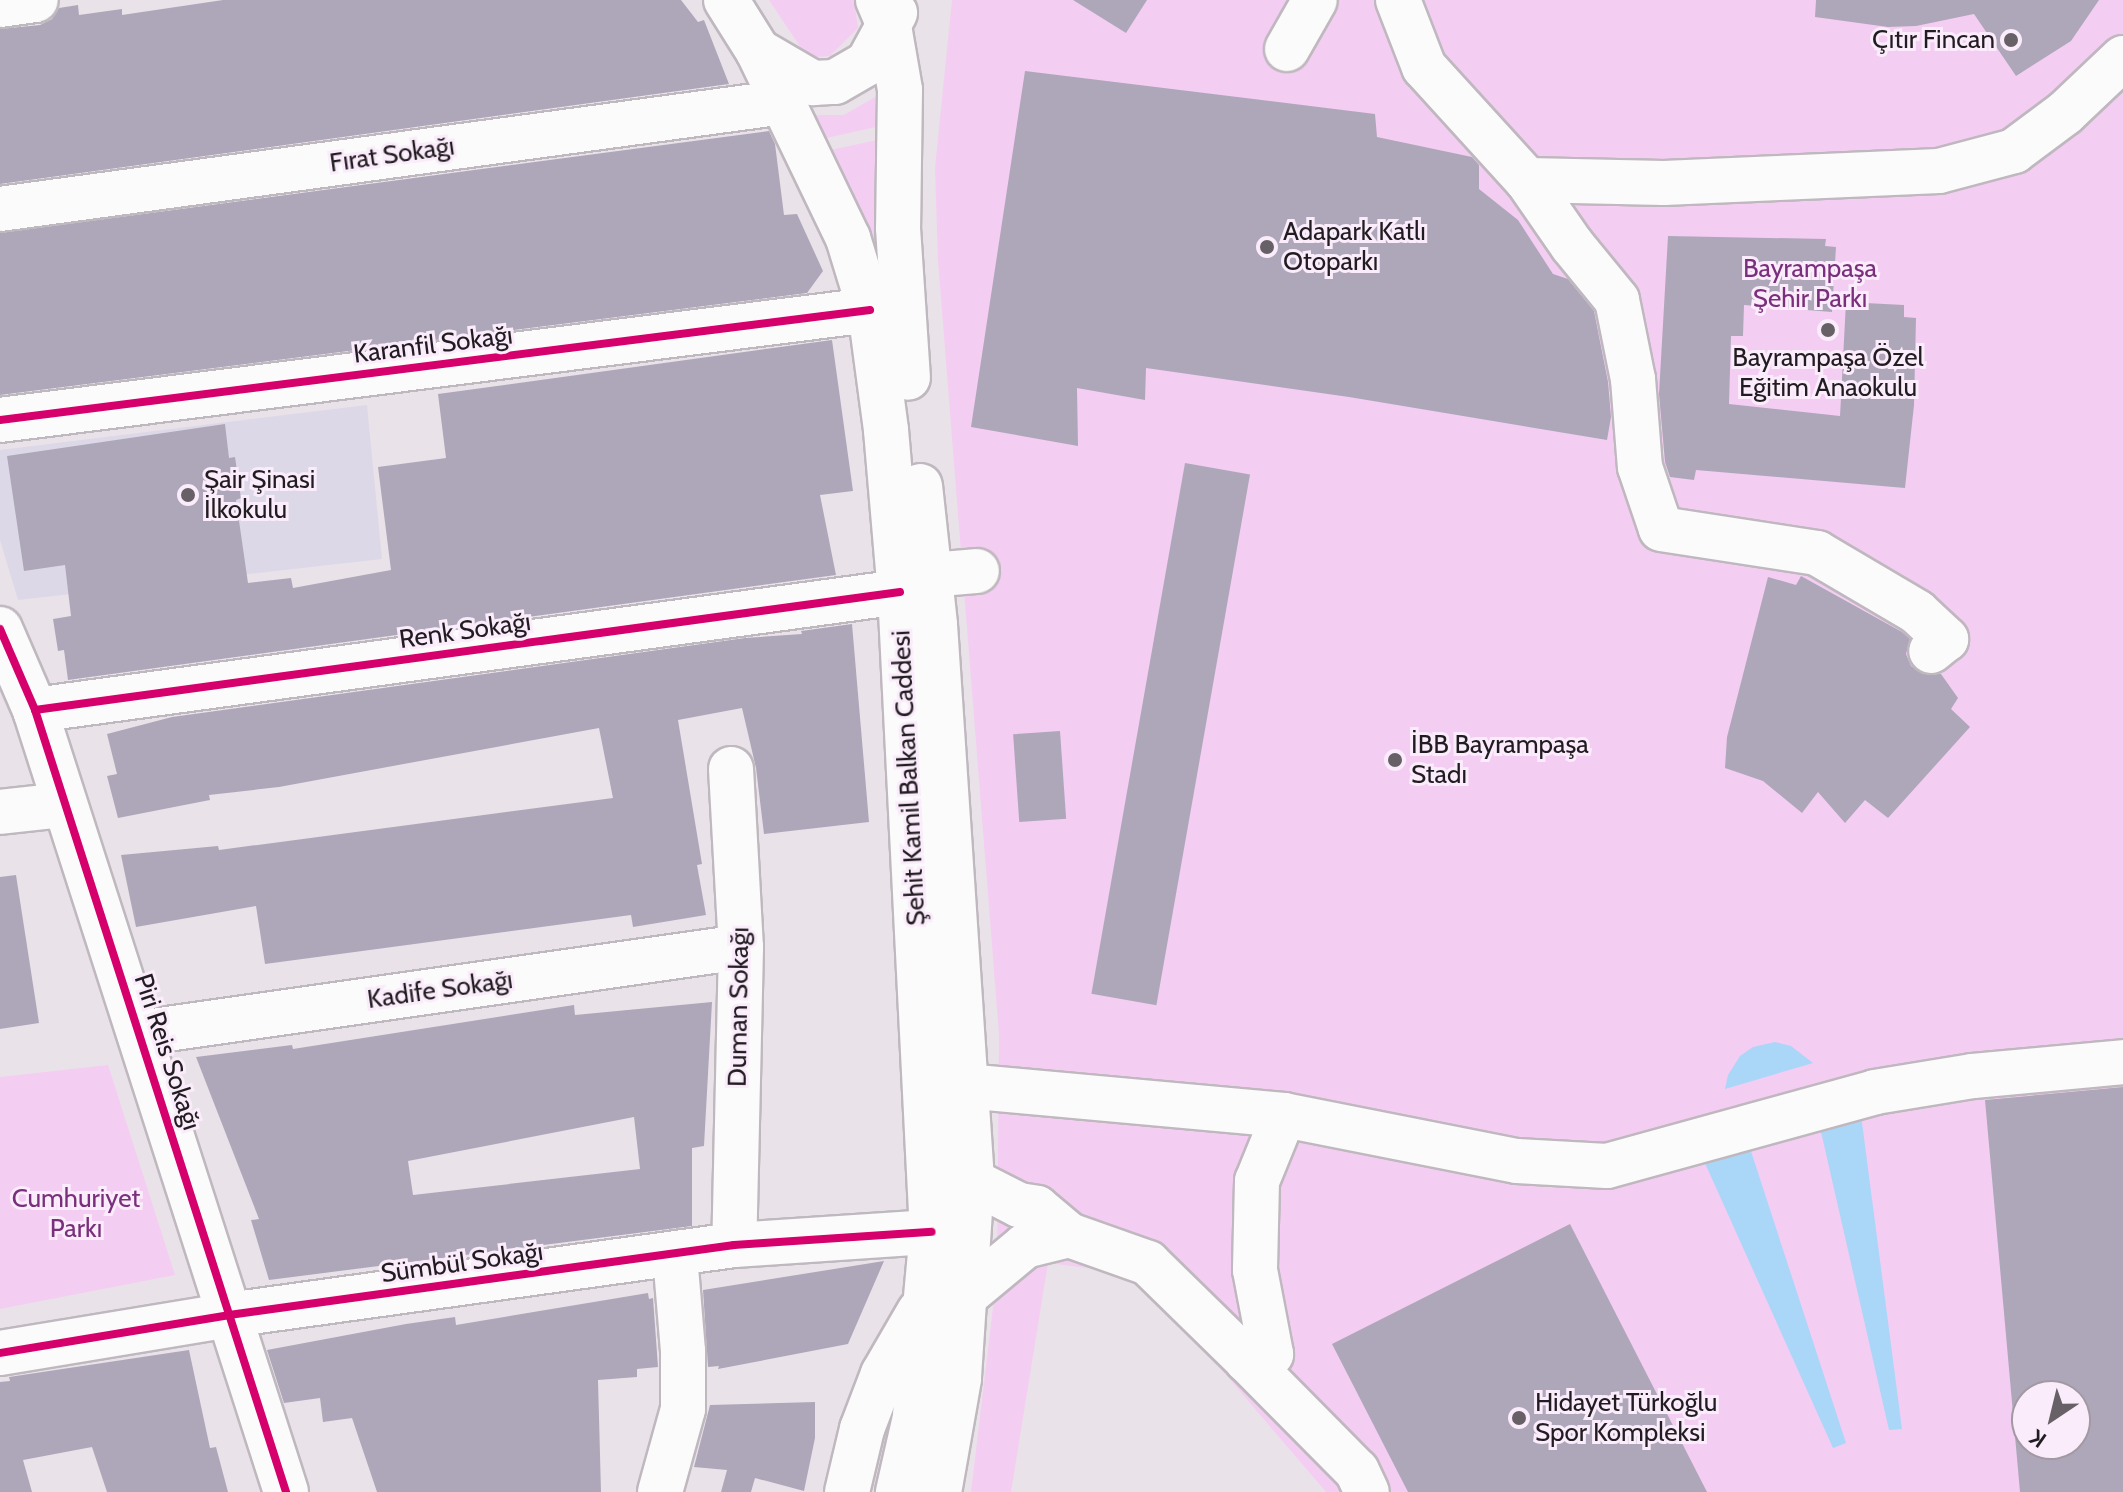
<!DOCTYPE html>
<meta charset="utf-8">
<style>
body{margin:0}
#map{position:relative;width:2123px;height:1492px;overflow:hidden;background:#eae2e9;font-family:Cabin,sans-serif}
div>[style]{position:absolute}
.education>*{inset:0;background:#ddd8e7}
.green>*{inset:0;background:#f4cdf3}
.water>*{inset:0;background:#aad6f8}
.building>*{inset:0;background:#aea7b9;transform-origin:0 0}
.roads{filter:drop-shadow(2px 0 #bfb8be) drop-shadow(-2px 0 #bfb8be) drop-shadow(0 2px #bfb8be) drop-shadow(0 -2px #bfb8be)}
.minor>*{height:44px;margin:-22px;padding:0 22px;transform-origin:22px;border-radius:22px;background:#fcfbfc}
.major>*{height:44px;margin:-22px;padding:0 22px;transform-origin:22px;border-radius:22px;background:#fcfbfc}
.cycleway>*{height:8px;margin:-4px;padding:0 4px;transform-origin:4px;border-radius:4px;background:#d6006c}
.dots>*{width:22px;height:22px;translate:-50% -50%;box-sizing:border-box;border:4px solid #faecfa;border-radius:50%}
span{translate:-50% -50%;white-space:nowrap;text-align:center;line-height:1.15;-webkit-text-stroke:6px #faecfa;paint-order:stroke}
.poi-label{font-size:26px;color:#211c21}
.right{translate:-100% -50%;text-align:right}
.left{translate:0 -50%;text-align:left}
.street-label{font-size:26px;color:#211c21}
.park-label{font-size:26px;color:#7a2f7c}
.north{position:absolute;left:2011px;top:1380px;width:80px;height:80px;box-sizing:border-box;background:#faecfa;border:2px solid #a399a3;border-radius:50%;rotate:215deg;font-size:22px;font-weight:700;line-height:32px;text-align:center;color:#211c21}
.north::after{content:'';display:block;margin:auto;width:28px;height:36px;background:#676167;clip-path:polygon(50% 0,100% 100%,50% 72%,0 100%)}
</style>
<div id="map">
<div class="education">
<i style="clip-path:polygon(367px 405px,382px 559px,18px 600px,0 540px,0 450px)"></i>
</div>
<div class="green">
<i style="clip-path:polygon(769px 0,854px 0,858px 28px,830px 56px,814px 57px,801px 48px)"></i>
<i style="clip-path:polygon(evenodd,952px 0,2123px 0,2123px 1492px,1326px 1492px,1162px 1300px,1119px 1272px,1048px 1263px,1011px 1492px,971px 1492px,997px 1274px,999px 1034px,938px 260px,935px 168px,952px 0,2027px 1396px,2075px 1396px,2075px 1444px,2027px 1444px,2027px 1396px)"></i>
<i style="clip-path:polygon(875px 97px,876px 127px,822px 139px,812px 115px,844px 115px)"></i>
<i style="clip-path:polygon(877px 140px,877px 208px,883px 271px,877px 273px,826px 151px)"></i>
<i style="clip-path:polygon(108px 1065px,175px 1275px,0 1309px,0 1077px)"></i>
</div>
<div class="water">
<i style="clip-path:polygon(1775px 1042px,1791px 1046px,1813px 1063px,1725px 1089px,1728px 1075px,1740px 1056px,1753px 1047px)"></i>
<i style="clip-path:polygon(1861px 1115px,1902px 1429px,1889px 1430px,1819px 1123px)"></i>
<i style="clip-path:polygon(1748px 1142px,1846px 1443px,1833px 1448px,1704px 1161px)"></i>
</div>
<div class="building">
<i style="clip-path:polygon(223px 0,681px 0,698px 22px,704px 20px,729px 84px,0 184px,0 29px,40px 25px,52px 19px,59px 8px,78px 5px,79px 15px,122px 9px,122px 15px)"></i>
<i style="clip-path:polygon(1073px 0,1147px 0,1126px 33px)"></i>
<i style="clip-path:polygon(1816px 0,2099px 0,2071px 41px,2016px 76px,1974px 14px,1916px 26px,1888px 27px,1815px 17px)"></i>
<i style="clip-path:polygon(1025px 71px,1375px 114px,1377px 137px,1472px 157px,1479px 165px,1479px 189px,1518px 220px,1553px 274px,1568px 279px,1594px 311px,1608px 382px,1611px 417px,1607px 440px,1349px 397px,1146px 368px,1145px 400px,1077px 388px,1078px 446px,971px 427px)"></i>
<i style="clip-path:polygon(769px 131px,775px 144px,784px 215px,797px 214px,823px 271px,807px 293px,0 395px,0 233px)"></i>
<i style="clip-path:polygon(1668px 236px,1826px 239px,1825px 246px,1836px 247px,1832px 312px,1744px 305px,1743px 336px,1731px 336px,1729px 404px,1840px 416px,1846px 302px,1904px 305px,1904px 317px,1916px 318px,1914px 405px,1905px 488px,1696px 470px,1694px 480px,1670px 477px,1665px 462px,1659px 394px)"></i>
<i style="clip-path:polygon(832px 340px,853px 491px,820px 495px,836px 575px,68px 680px,64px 650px,58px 651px,53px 619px,71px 616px,65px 565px,24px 571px,7px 456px,225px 424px,229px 458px,235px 457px,241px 498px,236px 500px,248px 583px,291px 578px,293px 588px,391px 570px,378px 467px,446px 458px,438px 394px)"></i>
<i style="left:1185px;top:463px;width:66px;height:539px;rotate:10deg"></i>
<i style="clip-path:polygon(1801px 576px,1902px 632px,1910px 639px,1906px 654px,1911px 666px,1923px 674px,1941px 674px,1958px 698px,1951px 709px,1970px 727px,1888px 818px,1865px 800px,1845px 823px,1818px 792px,1802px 813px,1763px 781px,1725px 768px,1727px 737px,1768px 577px,1796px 585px)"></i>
<i style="clip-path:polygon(852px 624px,869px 822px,764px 834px,756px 768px,742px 708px,678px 720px,702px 864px,697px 865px,706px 915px,633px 927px,631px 915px,265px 964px,256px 906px,136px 927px,121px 855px,218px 846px,219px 850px,613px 798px,599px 728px,279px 787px,209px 795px,210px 800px,118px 818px,107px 776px,117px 774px,107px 734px,172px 717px,745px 638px,802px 634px,801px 631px)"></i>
<i style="left:1060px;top:731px;width:88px;height:47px;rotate:86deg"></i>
<i style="clip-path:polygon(16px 875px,39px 1023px,0 1029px,0 877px)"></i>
<i style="clip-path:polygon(evenodd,712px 1002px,704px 1146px,692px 1148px,692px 1226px,269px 1280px,251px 1220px,259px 1219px,196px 1057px,292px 1045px,293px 1049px,574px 1005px,575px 1015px,712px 1002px,634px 1117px,640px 1169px,413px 1195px,408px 1161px,634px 1117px)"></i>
<i style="clip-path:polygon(evenodd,2123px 1087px,2123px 1492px,2020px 1492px,1985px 1100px,2123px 1087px,2027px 1396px,2075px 1396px,2075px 1444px,2027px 1444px,2027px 1396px)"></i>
<i style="clip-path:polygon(1570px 1224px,1707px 1492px,1408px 1492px,1332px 1344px)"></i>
<i style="clip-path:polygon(884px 1261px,848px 1344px,718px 1369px,719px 1366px,708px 1367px,703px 1290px)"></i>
<i style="clip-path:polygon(648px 1293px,649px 1299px,653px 1298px,658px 1367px,637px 1369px,637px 1377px,598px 1380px,601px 1492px,377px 1492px,352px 1418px,323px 1422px,320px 1398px,284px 1403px,267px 1350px,406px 1324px,455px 1317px,456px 1325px)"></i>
<i style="clip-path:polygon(189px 1350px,210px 1448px,216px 1447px,228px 1492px,107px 1492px,92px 1447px,23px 1460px,32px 1492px,0 1492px,0 1382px,10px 1381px,9px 1377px)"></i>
<i style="clip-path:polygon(815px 1402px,815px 1438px,804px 1491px,755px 1478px,751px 1492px,721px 1492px,727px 1470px,694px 1467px,710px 1405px)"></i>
</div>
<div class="roads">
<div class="minor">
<i style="left:1398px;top:0;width:72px;rotate:68.8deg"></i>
<i style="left:1424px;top:67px;width:153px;rotate:47.7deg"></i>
<i style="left:1527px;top:180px;width:79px;rotate:55.3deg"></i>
<i style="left:1572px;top:245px;width:71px;rotate:50.7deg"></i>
<i style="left:1617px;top:300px;width:81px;rotate:78.6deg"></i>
<i style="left:1633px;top:379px;width:88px;rotate:85.5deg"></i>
<i style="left:1640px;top:467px;width:65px;rotate:71.3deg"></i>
<i style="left:1661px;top:529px;width:158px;rotate:8.7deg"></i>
<i style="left:1817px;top:553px;width:116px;rotate:30.5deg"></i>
<i style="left:1917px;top:612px;width:40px;rotate:43deg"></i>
<i style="left:1946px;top:639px;width:19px;rotate:141deg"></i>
<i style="left:0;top:5px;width:36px;rotate:-8deg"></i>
<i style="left:1287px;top:49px;width:56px;rotate:-60.3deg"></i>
<i style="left:1527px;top:180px;width:137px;rotate:1.3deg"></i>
<i style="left:1664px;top:183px;width:275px;rotate:-2.5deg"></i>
<i style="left:1939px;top:171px;width:78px;rotate:-14.9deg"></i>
<i style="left:2014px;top:151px;width:64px;rotate:-36.7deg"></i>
<i style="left:2065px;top:113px;width:80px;rotate:-43.5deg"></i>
<i style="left:0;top:209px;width:791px;rotate:-7.77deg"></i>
<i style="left:0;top:420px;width:877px;rotate:-7.21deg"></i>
<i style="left:930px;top:575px;width:47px;rotate:-4.9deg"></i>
<i style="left:0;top:629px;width:88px;rotate:66.6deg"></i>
<i style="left:35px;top:710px;width:821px;rotate:72.2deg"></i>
<i style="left:35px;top:710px;width:873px;rotate:-7.77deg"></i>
<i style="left:731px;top:769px;width:178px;rotate:86.8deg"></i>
<i style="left:741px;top:947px;width:298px;rotate:91.3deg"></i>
<i style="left:0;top:812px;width:63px;rotate:-6.3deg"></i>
<i style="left:139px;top:1033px;width:608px;rotate:-8.13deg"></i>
<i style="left:965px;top:1086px;width:320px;rotate:5.2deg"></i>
<i style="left:1284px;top:1115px;width:237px;rotate:11.2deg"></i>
<i style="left:1517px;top:1161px;width:90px;rotate:3.2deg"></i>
<i style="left:1607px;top:1166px;width:278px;rotate:-15.4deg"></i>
<i style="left:1875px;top:1092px;width:99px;rotate:-9.3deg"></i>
<i style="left:1973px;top:1076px;width:151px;rotate:-5.3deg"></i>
<i style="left:1284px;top:1115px;width:71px;rotate:112.2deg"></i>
<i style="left:1257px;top:1181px;width:89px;rotate:91.3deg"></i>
<i style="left:1255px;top:1270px;width:86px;rotate:79.2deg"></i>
<i style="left:1271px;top:1354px;width:25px;rotate:166deg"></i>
<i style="left:1247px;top:1360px;width:156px;rotate:45.3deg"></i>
<i style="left:1357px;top:1471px;width:23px;rotate:65deg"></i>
<i style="left:972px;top:1181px;width:53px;rotate:27.1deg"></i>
<i style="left:1019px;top:1205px;width:18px;rotate:9deg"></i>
<i style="left:1037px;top:1208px;width:42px;rotate:40.2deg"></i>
<i style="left:1069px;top:1235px;width:84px;rotate:19.5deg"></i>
<i style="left:1148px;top:1263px;width:139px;rotate:44.4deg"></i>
<i style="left:966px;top:1295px;width:77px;rotate:-39.7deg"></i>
<i style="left:1025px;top:1246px;width:45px;rotate:-14deg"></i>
<i style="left:0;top:1353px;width:232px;rotate:-9.4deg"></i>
<i style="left:229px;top:1315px;width:510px;rotate:-7.89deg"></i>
<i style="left:734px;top:1245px;width:198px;rotate:-3.8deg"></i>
<i style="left:660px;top:1492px;width:86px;rotate:-74.5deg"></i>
<i style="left:683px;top:1409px;width:58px;rotate:-90deg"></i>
<i style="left:683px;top:1351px;width:96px;rotate:-94.8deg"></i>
</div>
<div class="major">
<i style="left:726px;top:0;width:60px;rotate:57.9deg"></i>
<i style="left:758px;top:51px;width:208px;rotate:64.3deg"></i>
<i style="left:848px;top:238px;width:75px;rotate:73deg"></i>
<i style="left:870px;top:310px;width:121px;rotate:82.4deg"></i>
<i style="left:886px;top:430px;width:163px;rotate:85.1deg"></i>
<i style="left:900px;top:592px;width:641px;rotate:87.14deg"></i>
<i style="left:932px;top:1232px;width:186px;rotate:95.3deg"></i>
<i style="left:915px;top:1417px;width:77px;rotate:102.8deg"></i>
<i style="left:878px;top:0;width:28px;rotate:67deg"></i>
<i style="left:889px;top:26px;width:65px;rotate:80.2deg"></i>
<i style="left:900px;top:90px;width:138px;rotate:90.8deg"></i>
<i style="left:898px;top:228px;width:150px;rotate:86.2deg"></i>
<i style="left:758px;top:51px;width:64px;rotate:30.2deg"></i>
<i style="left:813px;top:83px;width:22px;rotate:-3deg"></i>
<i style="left:835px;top:82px;width:38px;rotate:-30deg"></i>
<i style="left:868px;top:63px;width:57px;rotate:-61.6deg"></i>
<i style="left:920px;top:486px;width:140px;rotate:83.8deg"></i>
<i style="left:935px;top:625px;width:557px;rotate:86.19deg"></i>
<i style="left:972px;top:1181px;width:198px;rotate:93.8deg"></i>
<i style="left:959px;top:1379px;width:115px;rotate:100deg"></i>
<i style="left:847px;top:1492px;width:65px;rotate:-76.6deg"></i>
<i style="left:862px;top:1429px;width:59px;rotate:-69.1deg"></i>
<i style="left:883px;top:1374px;width:72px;rotate:-59.9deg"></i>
</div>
</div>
<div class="cycleway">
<i style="left:0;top:420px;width:877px;rotate:-7.21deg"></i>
<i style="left:0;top:629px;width:88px;rotate:66.6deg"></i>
<i style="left:35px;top:710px;width:821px;rotate:72.2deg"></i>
<i style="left:35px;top:710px;width:873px;rotate:-7.77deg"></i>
<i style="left:0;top:1353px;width:232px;rotate:-9.4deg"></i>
<i style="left:229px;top:1315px;width:510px;rotate:-7.89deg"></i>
<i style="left:734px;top:1245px;width:198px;rotate:-3.8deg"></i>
</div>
<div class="dots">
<i style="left:2011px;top:40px;background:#676167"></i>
<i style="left:1267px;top:247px;background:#676167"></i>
<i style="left:1828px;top:330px;background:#676167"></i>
<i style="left:188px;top:495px;background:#676167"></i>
<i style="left:1395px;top:760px;background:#676167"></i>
<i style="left:1519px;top:1418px;background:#676167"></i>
</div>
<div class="poi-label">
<span class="right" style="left:1995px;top:40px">Çıtır Fincan</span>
<span class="left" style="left:1283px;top:247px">Adapark Katlı<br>Otoparkı</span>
<span style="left:1828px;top:373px">Bayrampaşa Özel<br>Eğitim Anaokulu</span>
<span class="left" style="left:204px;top:495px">Şair Şinasi<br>İlkokulu</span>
<span class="left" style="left:1411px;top:760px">İBB Bayrampaşa<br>Stadı</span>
<span class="left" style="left:1535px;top:1418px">Hidayet Türkoğlu<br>Spor Kompleksi</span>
</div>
<div class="street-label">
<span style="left:392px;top:155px;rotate:-8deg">Fırat Sokağı</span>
<span style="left:433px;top:345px;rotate:-7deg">Karanfil Sokağı</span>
<span style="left:465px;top:631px;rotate:-8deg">Renk Sokağı</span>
<span style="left:909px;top:778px;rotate:-93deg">Şehit Kamil Balkan Caddesi</span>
<span style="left:440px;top:990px;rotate:-8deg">Kadife Sokağı</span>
<span style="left:739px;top:1007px;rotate:-89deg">Duman Sokağı</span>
<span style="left:167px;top:1052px;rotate:72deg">Piri Reis Sokağı</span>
<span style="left:462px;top:1263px;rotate:-8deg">Sümbül Sokağı</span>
</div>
<div class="park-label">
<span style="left:1810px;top:284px">Bayrampaşa<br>Şehir Parkı</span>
<span style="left:76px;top:1214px">Cumhuriyet<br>Parkı</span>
</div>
<div class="north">K</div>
</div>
